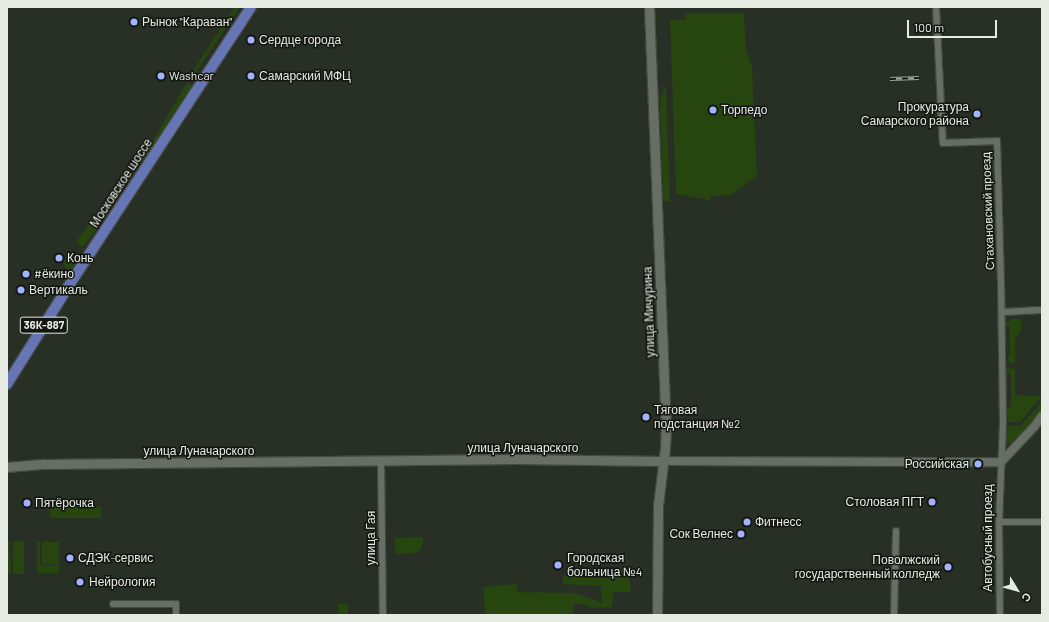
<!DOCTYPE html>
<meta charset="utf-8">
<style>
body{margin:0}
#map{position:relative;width:1049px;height:622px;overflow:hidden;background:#282f24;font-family:Barlow,sans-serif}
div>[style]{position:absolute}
.green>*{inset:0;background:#26450f;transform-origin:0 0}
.round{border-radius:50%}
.roads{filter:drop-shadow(1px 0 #444a41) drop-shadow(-1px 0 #444a41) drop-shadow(0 1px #444a41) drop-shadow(0 -1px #444a41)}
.minor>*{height:6px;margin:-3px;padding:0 3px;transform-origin:3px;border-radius:3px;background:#676e63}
.tertiary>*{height:8px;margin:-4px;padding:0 4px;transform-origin:4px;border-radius:4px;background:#676e63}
.secondary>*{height:9px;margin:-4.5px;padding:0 4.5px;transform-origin:4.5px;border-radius:4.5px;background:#676e63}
.primary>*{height:10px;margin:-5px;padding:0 5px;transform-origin:5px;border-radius:5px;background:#6675b3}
.rail>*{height:3.5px;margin-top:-1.75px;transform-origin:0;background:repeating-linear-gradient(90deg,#131611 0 6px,#9da29a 0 12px);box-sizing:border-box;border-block:1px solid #9da29a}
.dots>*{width:11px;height:11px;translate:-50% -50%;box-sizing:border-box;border:2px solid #131611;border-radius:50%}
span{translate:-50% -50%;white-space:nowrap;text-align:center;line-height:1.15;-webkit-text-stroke:3px #131611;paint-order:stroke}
.shield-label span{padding:1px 3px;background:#131611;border:1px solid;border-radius:3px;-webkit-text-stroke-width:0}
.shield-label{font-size:11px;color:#e6ebe4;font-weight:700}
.poi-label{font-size:12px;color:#e6ebe4}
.left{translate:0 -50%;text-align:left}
.right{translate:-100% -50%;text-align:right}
.street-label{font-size:12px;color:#e6ebe4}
.frame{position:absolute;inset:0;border:8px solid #e6ebe4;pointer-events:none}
.north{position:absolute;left:997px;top:570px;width:40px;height:40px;-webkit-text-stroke:3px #131611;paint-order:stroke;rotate:127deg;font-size:11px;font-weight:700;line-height:16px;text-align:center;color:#e6ebe4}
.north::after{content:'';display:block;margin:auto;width:14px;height:18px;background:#e6ebe4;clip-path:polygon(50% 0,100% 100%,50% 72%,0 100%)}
.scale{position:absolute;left:907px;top:20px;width:90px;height:18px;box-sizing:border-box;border:2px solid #e6ebe4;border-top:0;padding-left:5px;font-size:12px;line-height:14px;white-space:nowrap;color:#e6ebe4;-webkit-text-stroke:3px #131611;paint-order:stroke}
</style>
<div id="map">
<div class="green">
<i style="clip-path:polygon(235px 7px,240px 7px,193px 77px,190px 75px)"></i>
<i style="clip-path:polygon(687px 13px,744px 13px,746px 49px,752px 66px,757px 176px,731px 195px,710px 196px,710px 200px,676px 194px,670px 20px,685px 20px,685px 15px)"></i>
<i style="left:187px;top:82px;width:8px;height:110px;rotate:30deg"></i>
<i style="clip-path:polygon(663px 87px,666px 87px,670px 201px,663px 202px,660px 96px,663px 95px)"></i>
<i style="left:113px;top:191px;width:9px;height:63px;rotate:36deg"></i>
<i class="round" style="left:63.5px;top:257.5px;width:11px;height:11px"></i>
<i style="clip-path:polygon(1011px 319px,1021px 319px,1021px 329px,1015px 340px,1015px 363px,1010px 363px,1007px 357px,1010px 357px,1010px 327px,1006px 325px,1006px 323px)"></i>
<i style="clip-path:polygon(1008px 368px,1015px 369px,1015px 395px,1042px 396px,1020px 422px,1006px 422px,1006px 408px,1011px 406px,1011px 374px,1006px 373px)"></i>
<i style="clip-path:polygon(1042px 402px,1042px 413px,1014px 445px,1006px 442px,1006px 426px,1021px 425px)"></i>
<i style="left:50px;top:507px;width:51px;height:11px"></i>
<i style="clip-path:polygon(423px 537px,423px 544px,421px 550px,415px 553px,395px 554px,395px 538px)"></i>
<i style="clip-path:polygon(7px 541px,10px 541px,11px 574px,7px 574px)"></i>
<i style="left:13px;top:541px;width:11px;height:33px"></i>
<i style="clip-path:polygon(37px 542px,40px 542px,40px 565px,59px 565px,59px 573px,37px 573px)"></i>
<i style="left:42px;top:542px;width:17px;height:22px"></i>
<i style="clip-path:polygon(628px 570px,631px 592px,613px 592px,612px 607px,590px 608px,588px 605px,574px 603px,573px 615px,485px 615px,483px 587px,517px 584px,517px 592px,576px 593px,602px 603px,601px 586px,563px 584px,563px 576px)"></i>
<i style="left:338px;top:604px;width:10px;height:10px"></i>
</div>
<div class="roads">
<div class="minor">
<i style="left:936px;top:7px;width:136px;rotate:87.1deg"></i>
<i style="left:943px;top:143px;width:54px;rotate:-2.1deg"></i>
<i style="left:997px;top:141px;width:139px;rotate:88.4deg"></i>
<i style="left:1001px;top:280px;width:143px;rotate:89.2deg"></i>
<i style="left:1003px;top:423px;width:99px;rotate:92.3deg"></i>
<i style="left:999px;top:522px;width:93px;rotate:89.4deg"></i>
<i style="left:1002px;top:312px;width:40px;rotate:-2.9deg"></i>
<i style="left:381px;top:461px;width:154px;rotate:89.3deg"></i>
<i style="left:999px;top:522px;width:43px"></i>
<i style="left:113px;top:604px;width:63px"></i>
<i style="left:176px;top:604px;width:11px;rotate:90deg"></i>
<i style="left:894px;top:615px;width:84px;rotate:-88.6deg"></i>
</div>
<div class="tertiary">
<i style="left:663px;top:461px;width:338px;rotate:0.2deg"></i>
<i style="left:1001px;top:462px;width:48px;rotate:-46.7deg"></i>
<i style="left:1034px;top:427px;width:14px;rotate:-54deg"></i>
</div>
<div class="secondary">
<i style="left:649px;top:7px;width:421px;rotate:87.7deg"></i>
<i style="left:666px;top:428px;width:20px;rotate:93deg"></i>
<i style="left:665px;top:448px;width:58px;rotate:96.9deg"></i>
<i style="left:658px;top:506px;width:109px;rotate:90.5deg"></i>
<i style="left:7px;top:467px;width:37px;rotate:-5deg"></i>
<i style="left:44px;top:464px;width:472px;rotate:-0.6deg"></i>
<i style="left:516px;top:459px;width:147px;rotate:0.8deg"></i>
</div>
<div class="primary">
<i style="left:7px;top:384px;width:128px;rotate:-57.8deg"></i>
<i style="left:75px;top:276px;width:321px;rotate:-56.8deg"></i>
</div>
</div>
<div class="rail">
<i style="left:890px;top:79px;width:29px;rotate:-2deg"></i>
</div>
<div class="dots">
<i style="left:134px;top:22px;background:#a1b3fd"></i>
<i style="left:251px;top:40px;background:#a1b3fd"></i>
<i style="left:161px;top:76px;background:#a1b3fd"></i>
<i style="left:251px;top:76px;background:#a1b3fd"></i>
<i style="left:713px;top:110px;background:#a1b3fd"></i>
<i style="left:977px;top:114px;background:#a1b3fd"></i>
<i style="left:59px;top:258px;background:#a1b3fd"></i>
<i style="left:26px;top:274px;background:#a1b3fd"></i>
<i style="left:21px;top:290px;background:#a1b3fd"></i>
<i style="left:646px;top:417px;background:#a1b3fd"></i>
<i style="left:978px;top:464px;background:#a1b3fd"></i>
<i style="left:932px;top:502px;background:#a1b3fd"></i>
<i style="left:27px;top:503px;background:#a1b3fd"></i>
<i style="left:747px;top:522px;background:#a1b3fd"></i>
<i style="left:741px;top:534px;background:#a1b3fd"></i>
<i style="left:70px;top:558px;background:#a1b3fd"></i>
<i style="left:558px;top:565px;background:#a1b3fd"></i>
<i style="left:948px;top:567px;background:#a1b3fd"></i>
<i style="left:80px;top:582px;background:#a1b3fd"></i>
</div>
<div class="shield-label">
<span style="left:44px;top:325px">36К-887</span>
</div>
<div class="poi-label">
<span class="left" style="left:142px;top:22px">Рынок "Караван"</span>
<span class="left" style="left:259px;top:40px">Сердце города</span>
<span class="left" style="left:169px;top:76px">Washcar</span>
<span class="left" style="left:259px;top:76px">Самарский МФЦ</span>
<span class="right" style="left:969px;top:114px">Прокуратура<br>Самарского района</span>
<span class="left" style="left:721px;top:110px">Торпедо</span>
<span class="left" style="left:67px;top:258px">Конь</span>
<span class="left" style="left:34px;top:274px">#ёкино</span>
<span class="left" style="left:29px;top:290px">Вертикаль</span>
<span class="left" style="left:654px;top:417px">Тяговая<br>подстанция №2</span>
<span class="right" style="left:969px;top:464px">Российская</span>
<span class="right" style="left:924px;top:502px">Столовая ПГТ</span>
<span class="left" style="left:35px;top:503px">Пятёрочка</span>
<span class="left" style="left:755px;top:522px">Фитнесс</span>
<span class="right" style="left:733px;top:534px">Сок Велнес</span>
<span class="left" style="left:78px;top:558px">СДЭК-сервис</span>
<span class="left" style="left:567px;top:565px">Городская<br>больница №4</span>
<span class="right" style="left:940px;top:567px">Поволжский<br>государственный колледж</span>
<span class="left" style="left:89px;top:582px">Нейрология</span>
</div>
<div class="street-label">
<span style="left:121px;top:183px;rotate:-57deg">Московское шоссе</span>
<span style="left:988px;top:211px;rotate:-92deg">Стахановский проезд</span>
<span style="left:649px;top:312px;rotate:-92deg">улица Мичурина</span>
<span style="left:523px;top:448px">улица Луначарского</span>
<span style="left:199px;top:451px">улица Луначарского</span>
<span style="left:371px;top:538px;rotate:-90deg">улица Гая</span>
<span style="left:988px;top:538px;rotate:-90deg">Автобусный проезд</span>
</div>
<div class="frame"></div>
<div class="north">С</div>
<div class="scale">100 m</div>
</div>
